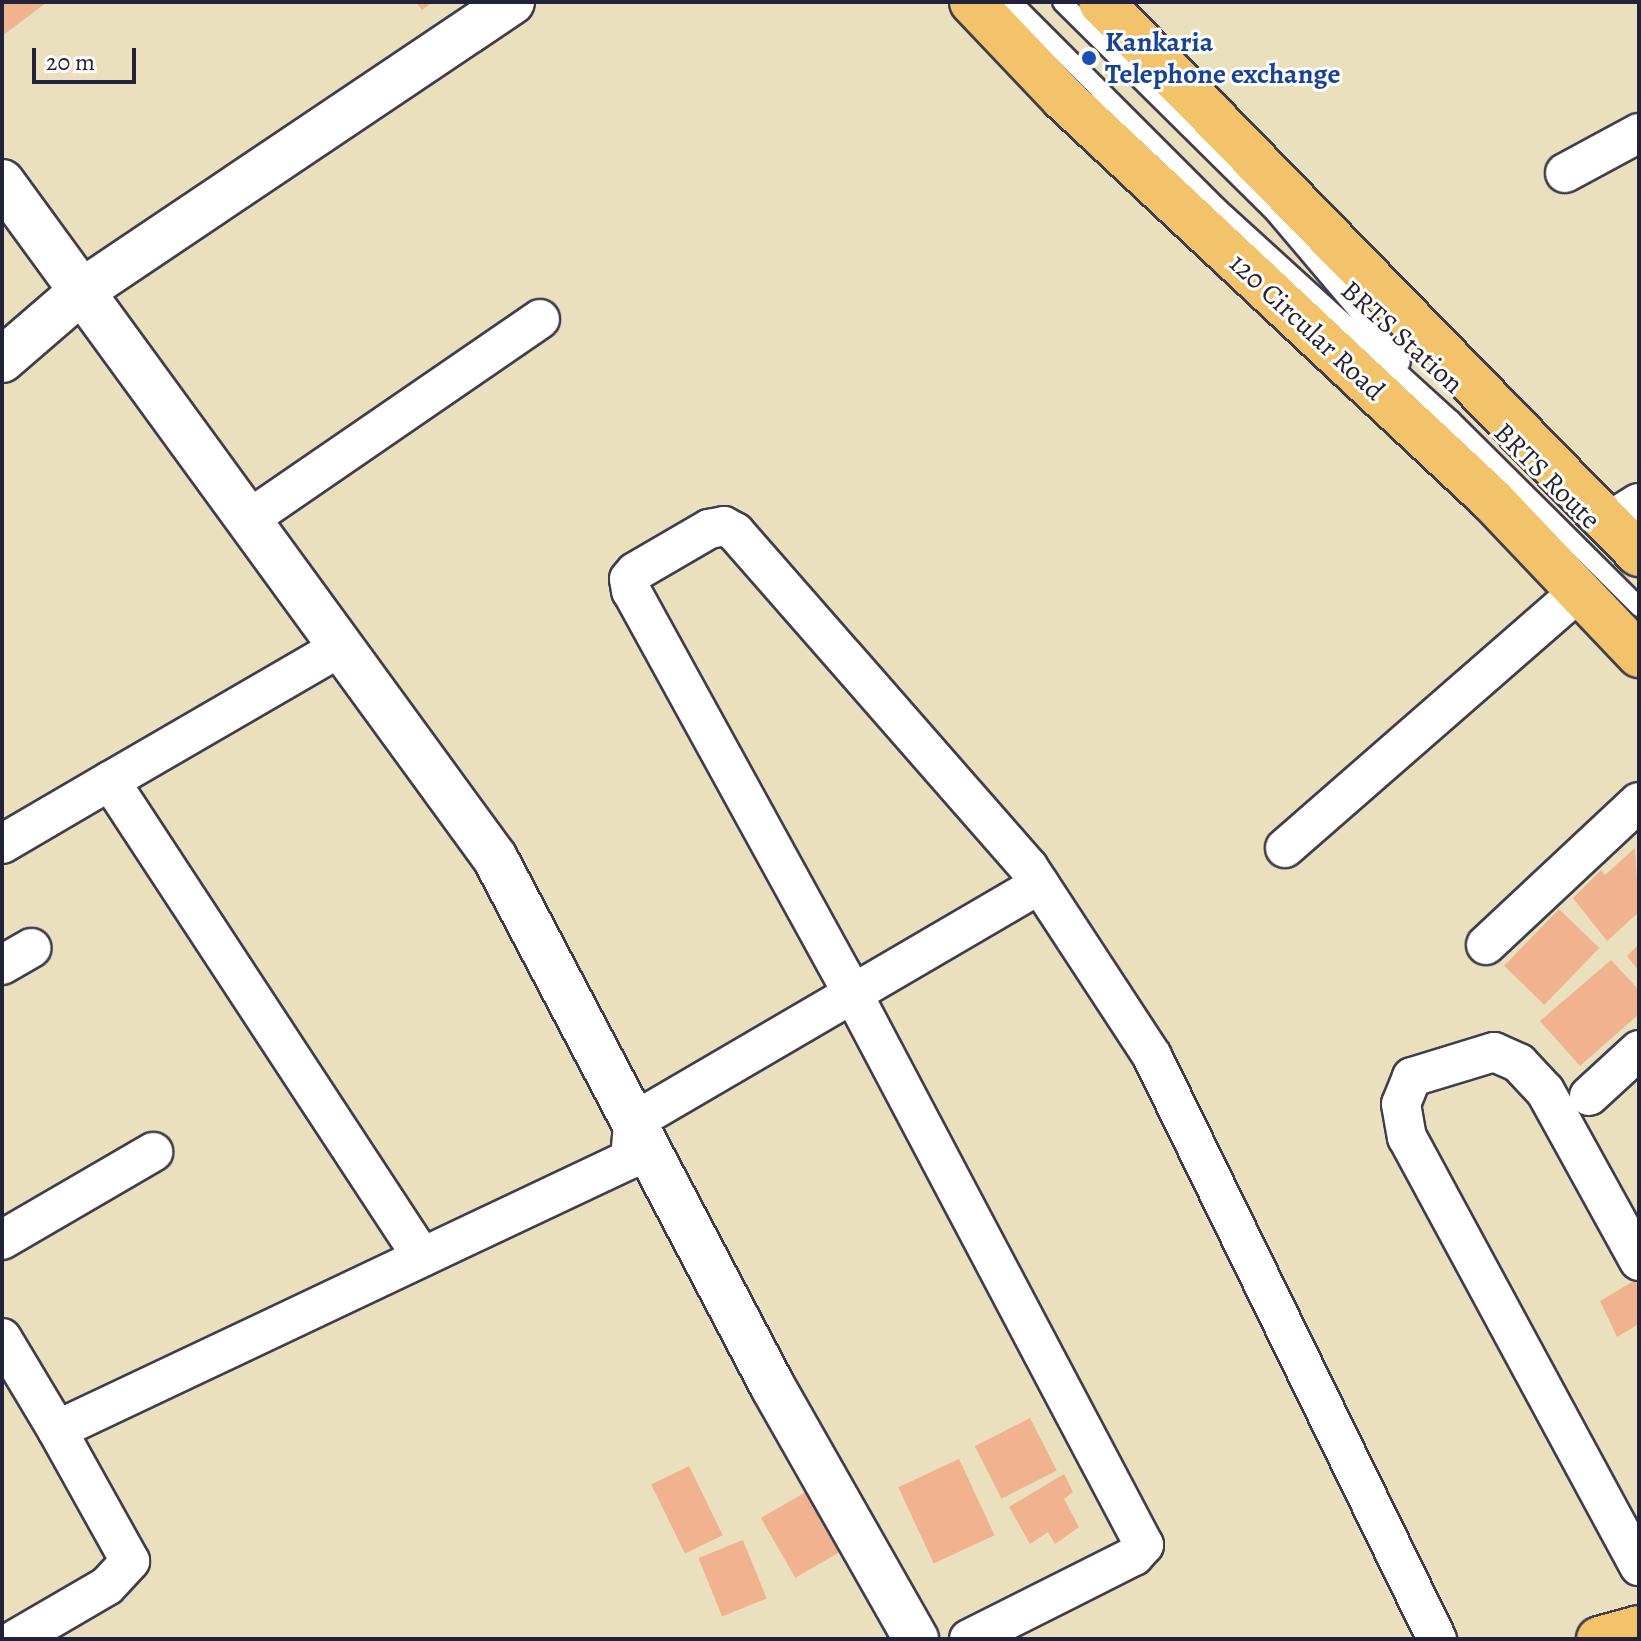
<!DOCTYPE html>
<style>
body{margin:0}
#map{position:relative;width:1641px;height:1641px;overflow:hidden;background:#eae0bd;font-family:Alegreya,serif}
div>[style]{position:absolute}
.building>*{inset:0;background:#f1b28f;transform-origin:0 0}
.roads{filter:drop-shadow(2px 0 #403e4e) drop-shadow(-2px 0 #403e4e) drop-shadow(0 2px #403e4e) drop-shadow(0 -2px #403e4e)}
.service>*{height:18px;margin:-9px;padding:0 9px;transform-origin:9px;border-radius:9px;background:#fff}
.minor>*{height:38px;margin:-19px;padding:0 19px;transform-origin:19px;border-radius:19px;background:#fff}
.tertiary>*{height:44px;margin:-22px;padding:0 22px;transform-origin:22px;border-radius:22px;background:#fff}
.primary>*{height:44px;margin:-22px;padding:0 22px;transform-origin:22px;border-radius:22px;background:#f2c36a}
.dots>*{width:22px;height:22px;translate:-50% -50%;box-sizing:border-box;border:4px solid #fdfcf7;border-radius:50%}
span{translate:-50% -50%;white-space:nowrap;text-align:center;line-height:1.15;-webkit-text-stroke:6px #fdfcf7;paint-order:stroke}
.transit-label{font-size:28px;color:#164399;font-weight:700}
.left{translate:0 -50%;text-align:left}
.street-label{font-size:28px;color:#22223b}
.frame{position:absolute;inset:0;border:4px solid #22223b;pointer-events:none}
.scale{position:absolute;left:32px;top:48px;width:104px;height:36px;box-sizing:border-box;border:4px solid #22223b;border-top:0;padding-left:10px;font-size:24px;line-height:28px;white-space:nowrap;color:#22223b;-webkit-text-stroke:6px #fdfcf7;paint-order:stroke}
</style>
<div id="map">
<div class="building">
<i style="clip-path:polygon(2px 2px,47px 2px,2px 36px)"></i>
<i style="clip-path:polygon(416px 2px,433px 2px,422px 10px)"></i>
<i style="clip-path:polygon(1635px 848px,1639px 912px,1607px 941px,1573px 898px,1601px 870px,1605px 875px)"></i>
<i style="left:1559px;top:909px;width:56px;height:79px;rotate:44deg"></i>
<i style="clip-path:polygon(1639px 944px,1639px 971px,1627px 956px)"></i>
<i style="clip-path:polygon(1611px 960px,1639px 990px,1639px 1014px,1580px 1066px,1540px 1021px)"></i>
<i style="clip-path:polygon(1639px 1278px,1639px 1324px,1617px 1337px,1600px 1301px)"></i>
<i style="left:1030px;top:1418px;width:59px;height:62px;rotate:63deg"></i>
<i style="left:959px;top:1459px;width:84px;height:67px;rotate:65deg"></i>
<i style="left:689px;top:1466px;width:77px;height:42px;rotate:64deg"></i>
<i style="clip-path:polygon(1064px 1474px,1073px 1492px,1064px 1499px,1079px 1527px,1055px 1544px,1048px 1532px,1030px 1544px,1009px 1507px)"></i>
<i style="left:818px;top:1485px;width:69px;height:66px;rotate:60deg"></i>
<i style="left:743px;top:1540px;width:63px;height:48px;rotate:68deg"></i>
</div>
<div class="roads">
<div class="service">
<i style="left:1012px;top:2px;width:291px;rotate:45deg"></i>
<i style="left:1218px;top:208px;width:314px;rotate:42.3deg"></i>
<i style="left:1450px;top:419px;width:267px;rotate:44.8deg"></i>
<i style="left:1062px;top:2px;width:300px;rotate:44.7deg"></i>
<i style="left:1275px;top:213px;width:195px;rotate:49.8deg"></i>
</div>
<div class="minor">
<i style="left:1565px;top:173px;width:84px;rotate:-28.4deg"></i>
<i style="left:249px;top:519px;width:353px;rotate:-34.5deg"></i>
<i style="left:1608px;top:522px;width:36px;rotate:-32deg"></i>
<i style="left:341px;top:647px;width:267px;rotate:149.9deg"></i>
<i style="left:110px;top:781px;width:569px;rotate:56.76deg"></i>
<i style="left:2px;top:844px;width:125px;rotate:-30.3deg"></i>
<i style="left:1285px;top:848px;width:389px;rotate:-41.1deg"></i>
<i style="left:1486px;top:945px;width:209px;rotate:-43.1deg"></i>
<i style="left:2px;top:965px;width:34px;rotate:-30deg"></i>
<i style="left:1589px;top:1096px;width:68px;rotate:-42.6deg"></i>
<i style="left:2px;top:1240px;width:175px;rotate:-30.2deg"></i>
<i style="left:1639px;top:1261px;width:194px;rotate:-118.9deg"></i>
<i style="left:1545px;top:1091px;width:38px;rotate:-133deg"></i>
<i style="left:1519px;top:1063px;width:27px;rotate:-156deg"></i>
<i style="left:1494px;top:1052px;width:86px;rotate:163deg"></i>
<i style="left:1412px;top:1077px;width:29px;rotate:112deg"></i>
<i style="left:1401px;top:1104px;width:34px;rotate:80deg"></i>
<i style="left:1407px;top:1137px;width:488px;rotate:61.6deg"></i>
<i style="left:2px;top:1338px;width:107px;rotate:59.1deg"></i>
<i style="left:57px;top:1430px;width:634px;rotate:-25.31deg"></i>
<i style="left:630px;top:1159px;width:37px;rotate:-85deg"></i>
<i style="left:633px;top:1122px;width:471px;rotate:-30.3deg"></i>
<i style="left:16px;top:1639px;width:105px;rotate:-30.2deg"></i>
<i style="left:107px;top:1586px;width:34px;rotate:-47deg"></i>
<i style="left:130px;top:1561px;width:150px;rotate:-119.1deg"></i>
<i style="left:969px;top:1639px;width:185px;rotate:-26.7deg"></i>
<i style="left:1134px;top:1556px;width:15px;rotate:-48deg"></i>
<i style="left:1144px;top:1545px;width:623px;rotate:-117.84deg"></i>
<i style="left:853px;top:994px;width:460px;rotate:-118.8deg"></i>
<i style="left:631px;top:591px;width:12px;rotate:-99deg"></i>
<i style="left:629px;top:579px;width:9px;rotate:-49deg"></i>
<i style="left:635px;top:572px;width:86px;rotate:-30.2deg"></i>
<i style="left:709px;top:529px;width:15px;rotate:-11deg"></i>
<i style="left:724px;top:526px;width:13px;rotate:29deg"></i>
<i style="left:735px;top:532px;width:446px;rotate:48.8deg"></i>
<i style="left:1029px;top:868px;width:225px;rotate:56.8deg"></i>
<i style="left:1152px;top:1056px;width:649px;rotate:63.95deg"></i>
</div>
<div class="tertiary">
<i style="left:2px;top:182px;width:837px;rotate:53.9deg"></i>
<i style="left:495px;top:858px;width:598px;rotate:62.28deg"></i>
<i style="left:773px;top:1387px;width:290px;rotate:60.4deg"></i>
<i style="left:2px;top:360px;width:106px;rotate:-40.8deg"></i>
<i style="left:82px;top:291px;width:518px;rotate:-33.9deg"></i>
</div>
<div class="primary">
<i style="left:972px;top:2px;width:132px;rotate:46.5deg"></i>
<i style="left:1063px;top:98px;width:588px;rotate:43.14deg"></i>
<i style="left:1492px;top:500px;width:214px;rotate:46.5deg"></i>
<i style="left:1101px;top:2px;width:771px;rotate:45.74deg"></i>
<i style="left:1599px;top:1639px;width:41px;rotate:-15.4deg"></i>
</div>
</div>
<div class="dots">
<i style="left:1089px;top:58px;background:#1a4fb4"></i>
</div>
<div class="transit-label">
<span class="left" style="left:1105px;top:58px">Kankaria<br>Telephone exchange</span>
</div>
<div class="street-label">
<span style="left:1307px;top:327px;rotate:43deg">120 Circular Road</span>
<span style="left:1402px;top:337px;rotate:42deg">BRTS Station</span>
<span style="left:1547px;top:476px;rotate:45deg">BRTS Route</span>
</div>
<div class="frame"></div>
<div class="scale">20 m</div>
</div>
